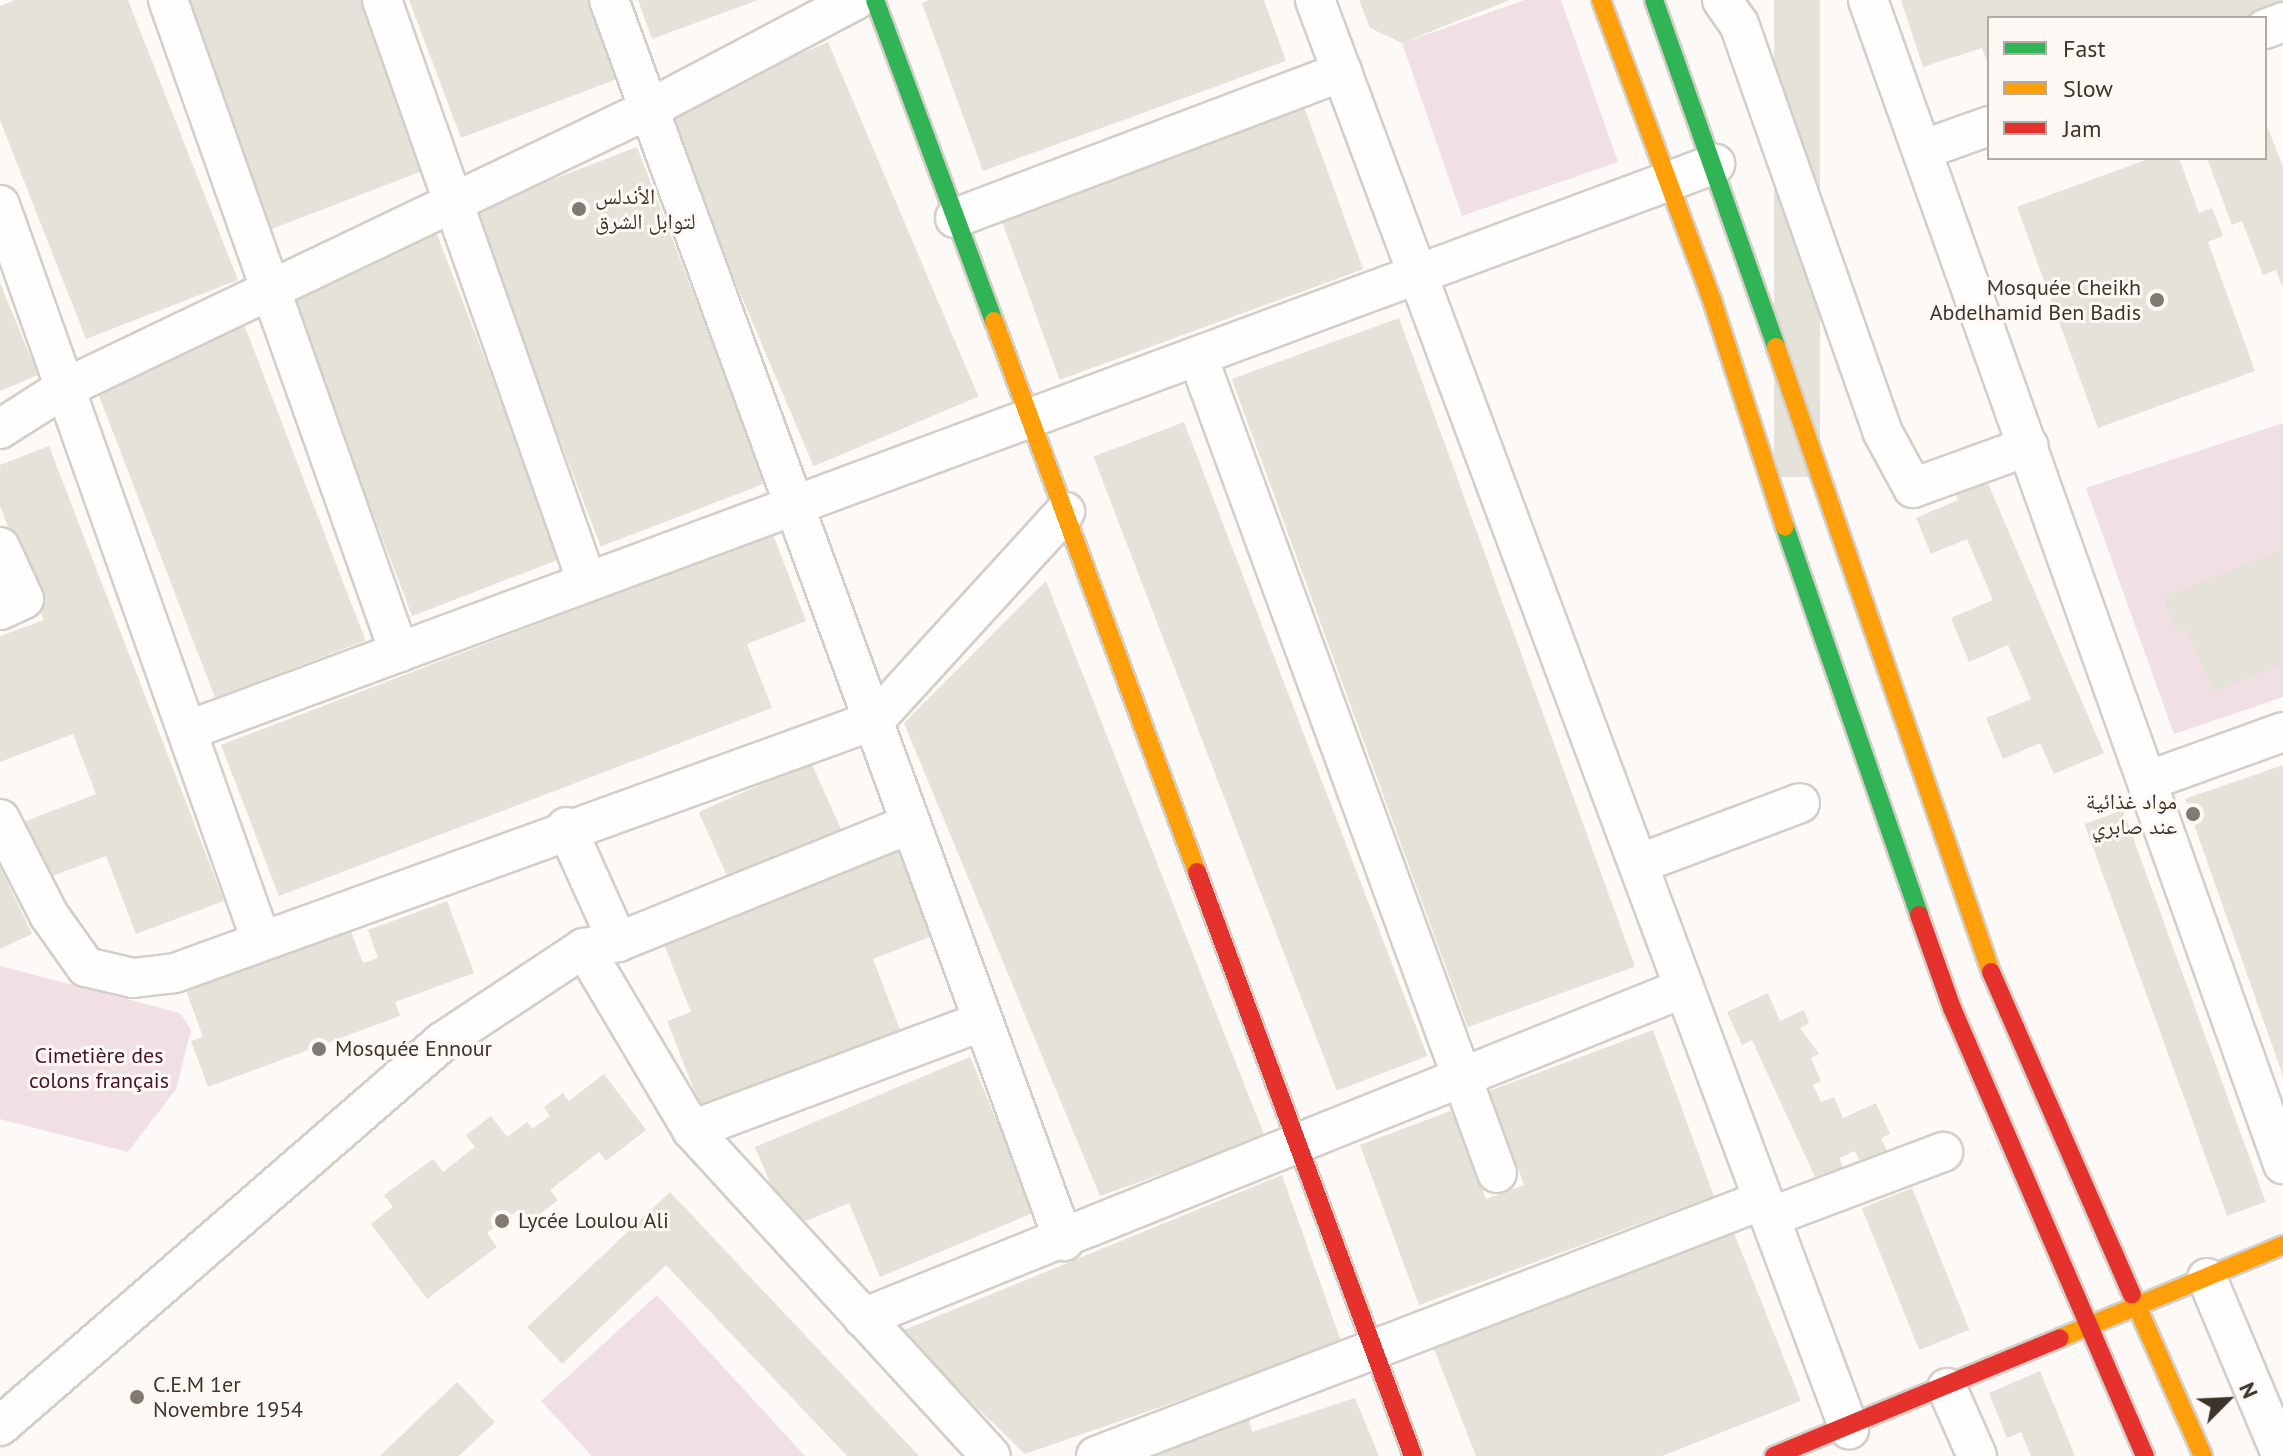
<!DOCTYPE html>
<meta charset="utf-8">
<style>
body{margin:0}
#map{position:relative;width:2283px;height:1456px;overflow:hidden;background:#fcf9f6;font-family:"PT Sans","Noto Naskh Arabic",sans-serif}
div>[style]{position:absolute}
.green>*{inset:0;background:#f0e0e4}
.building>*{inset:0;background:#e5e2da;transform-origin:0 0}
.roads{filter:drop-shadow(2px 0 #d4cec8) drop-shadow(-2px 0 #d4cec8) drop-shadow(0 2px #d4cec8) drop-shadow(0 -2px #d4cec8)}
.street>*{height:38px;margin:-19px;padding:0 19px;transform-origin:19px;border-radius:19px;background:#fffefe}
.fast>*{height:18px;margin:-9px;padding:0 9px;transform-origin:9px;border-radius:9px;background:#30b455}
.slow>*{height:18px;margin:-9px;padding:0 9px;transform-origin:9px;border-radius:9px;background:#ff9f0a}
.jam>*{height:18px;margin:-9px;padding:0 9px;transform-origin:9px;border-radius:9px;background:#e5322d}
.dots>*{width:22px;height:22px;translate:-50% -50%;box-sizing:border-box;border:4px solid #fef8f4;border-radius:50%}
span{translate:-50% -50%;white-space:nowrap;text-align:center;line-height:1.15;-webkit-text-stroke:6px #fef8f4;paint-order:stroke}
.poi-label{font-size:22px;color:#3f342c}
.left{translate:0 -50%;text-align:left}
.right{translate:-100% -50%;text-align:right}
.park-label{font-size:22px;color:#46152d}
.legend{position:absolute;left:1987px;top:16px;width:280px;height:144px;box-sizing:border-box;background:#fef8f4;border:2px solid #b2aaa4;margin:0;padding:10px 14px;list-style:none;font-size:24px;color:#3f342c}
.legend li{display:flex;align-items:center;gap:16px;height:40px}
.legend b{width:40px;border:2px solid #b2aaa4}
.north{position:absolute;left:2187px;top:1360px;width:80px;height:80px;-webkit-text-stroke:6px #fef8f4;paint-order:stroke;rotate:66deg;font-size:22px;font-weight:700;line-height:32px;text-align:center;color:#3f342c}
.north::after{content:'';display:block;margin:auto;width:28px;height:36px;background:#3f342c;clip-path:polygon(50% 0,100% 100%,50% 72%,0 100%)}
</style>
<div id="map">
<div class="green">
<i style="clip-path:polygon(1525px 0,1561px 0,1618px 162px,1462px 216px,1402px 43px)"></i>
<i style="clip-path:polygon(2283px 423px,2283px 697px,2174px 734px,2086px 488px)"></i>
<i style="clip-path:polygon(0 966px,180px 1013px,191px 1030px,176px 1089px,128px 1152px,0 1119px)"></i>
<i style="clip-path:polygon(657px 1295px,805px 1456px,592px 1456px,541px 1401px)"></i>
</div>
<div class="building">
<i style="clip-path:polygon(15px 0,128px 0,238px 280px,86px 339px,0 120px,0 6px)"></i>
<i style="clip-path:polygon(182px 0,361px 0,425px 170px,269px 230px)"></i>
<i style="clip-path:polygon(409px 0,587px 0,617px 79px,461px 138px)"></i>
<i style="clip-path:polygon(638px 0,758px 0,652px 39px)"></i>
<i style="clip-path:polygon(929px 0,1264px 0,1286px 61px,983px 171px,922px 3px)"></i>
<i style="clip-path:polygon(1359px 0,1510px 0,1402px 43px,1370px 28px)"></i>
<i style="left:1774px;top:0;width:46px;height:477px"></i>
<i style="clip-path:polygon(1901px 0,2283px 0,2283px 4px,2240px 18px,1989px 18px,1989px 66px,1982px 48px,1923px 67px)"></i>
<i style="left:828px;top:42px;width:385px;height:179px;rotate:67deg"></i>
<i style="left:1302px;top:101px;width:179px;height:323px;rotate:70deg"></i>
<i style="clip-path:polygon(2265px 121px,2283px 167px,2283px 288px,2276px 270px,2263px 275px,2242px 221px,2232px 225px,2207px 158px,2265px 158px)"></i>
<i style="left:637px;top:147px;width:360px;height:177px;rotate:69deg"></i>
<i style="clip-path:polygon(2151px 158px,2179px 158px,2199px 213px,2212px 208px,2223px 236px,2208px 242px,2255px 371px,2098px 428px,2017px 207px)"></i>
<i style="left:435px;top:229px;width:353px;height:160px;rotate:69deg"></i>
<i style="clip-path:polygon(0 283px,38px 375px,0 391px)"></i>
<i style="left:239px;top:311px;width:353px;height:161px;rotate:69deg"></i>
<i style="left:1399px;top:318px;width:690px;height:178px;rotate:70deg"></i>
<i style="left:1184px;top:422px;width:679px;height:97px;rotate:69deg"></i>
<i style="clip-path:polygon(49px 446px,224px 901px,136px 934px,106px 856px,47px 878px,26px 821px,96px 794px,73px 734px,0 762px,0 636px,44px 620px,0 506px,0 465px)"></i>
<i style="clip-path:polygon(1980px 465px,2104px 753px,2054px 774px,2040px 743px,2003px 759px,1986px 718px,2031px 699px,2008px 645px,1969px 662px,1951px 618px,1993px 600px,1967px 539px,1931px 554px,1916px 518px,1958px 500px,1949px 478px)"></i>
<i style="clip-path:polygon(773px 534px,806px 621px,747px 644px,772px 708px,279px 896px,221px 745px)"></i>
<i style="clip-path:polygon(2283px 549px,2283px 664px,2213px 692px,2187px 628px,2176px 632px,2163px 597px)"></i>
<i style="clip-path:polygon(1046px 581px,1265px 1137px,1100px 1196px,904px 723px)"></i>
<i style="left:811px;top:762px;width:74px;height:123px;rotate:66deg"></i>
<i style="clip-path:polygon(2283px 765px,2283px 1076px,2185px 799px)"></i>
<i style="left:2123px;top:810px;width:417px;height:41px;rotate:70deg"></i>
<i style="clip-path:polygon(900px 846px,935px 935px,873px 959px,901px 1032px,702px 1110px,667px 1021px,691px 1012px,662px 939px)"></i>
<i style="clip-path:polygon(0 867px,32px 934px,0 949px)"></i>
<i style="clip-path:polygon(447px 901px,474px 973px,395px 1002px,400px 1016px,208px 1087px,191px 1041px,203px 1037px,183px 982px,347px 921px,363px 963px,378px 958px,368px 930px)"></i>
<i style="clip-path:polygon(1768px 993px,1780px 1021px,1804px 1010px,1809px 1023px,1800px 1028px,1819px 1054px,1811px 1058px,1821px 1081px,1813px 1085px,1821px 1102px,1834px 1097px,1843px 1118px,1876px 1103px,1890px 1134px,1881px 1138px,1887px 1151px,1876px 1156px,1880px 1166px,1865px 1173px,1855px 1151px,1839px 1158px,1847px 1174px,1828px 1182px,1824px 1173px,1815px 1177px,1752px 1040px,1742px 1045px,1727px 1012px)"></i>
<i style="clip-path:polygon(1653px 1030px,1714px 1196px,1419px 1305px,1360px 1145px,1453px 1110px,1486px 1199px,1524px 1185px,1489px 1091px)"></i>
<i style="clip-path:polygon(970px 1057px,1035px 1212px,880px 1277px,849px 1203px,789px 1228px,755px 1147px)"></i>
<i style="clip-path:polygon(604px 1074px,646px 1130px,606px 1161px,599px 1152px,550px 1190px,558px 1200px,527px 1224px,517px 1211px,487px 1233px,497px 1247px,427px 1299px,371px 1224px,393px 1207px,384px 1195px,433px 1159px,443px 1172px,475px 1147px,466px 1135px,491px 1116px,507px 1137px,527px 1122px,532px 1129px,550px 1116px,544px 1107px,563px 1093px,569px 1101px)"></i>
<i style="clip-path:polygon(1282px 1175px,1342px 1344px,1025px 1454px,899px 1332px)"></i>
<i style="left:1912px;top:1188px;width:153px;height:54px;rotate:68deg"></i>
<i style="clip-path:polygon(670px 1192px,919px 1456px,847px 1456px,666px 1265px,562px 1364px,527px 1327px)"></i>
<i style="clip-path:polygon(1728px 1218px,1801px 1401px,1662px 1456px,1476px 1456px,1429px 1336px)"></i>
<i style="clip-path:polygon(2040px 1371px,2075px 1456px,2031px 1456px,2021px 1432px,2007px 1438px,1989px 1393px)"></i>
<i style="clip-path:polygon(457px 1382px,495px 1422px,459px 1456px,380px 1456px)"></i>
<i style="clip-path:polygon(1355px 1398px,1379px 1456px,1145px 1456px,1249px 1419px,1252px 1432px)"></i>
</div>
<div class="roads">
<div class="street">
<i style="left:168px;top:0;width:692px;rotate:70.49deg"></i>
<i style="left:382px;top:0;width:617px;rotate:70.6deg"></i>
<i style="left:609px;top:0;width:1322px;rotate:69.87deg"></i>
<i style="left:1315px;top:0;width:1526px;rotate:69.51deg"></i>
<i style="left:1722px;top:0;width:29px;rotate:55deg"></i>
<i style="left:1739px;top:24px;width:431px;rotate:70.6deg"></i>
<i style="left:1882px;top:431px;width:65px;rotate:61.5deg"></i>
<i style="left:1913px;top:488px;width:123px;rotate:-19.9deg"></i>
<i style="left:1868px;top:0;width:1236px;rotate:70.38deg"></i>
<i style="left:2265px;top:29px;width:19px;rotate:-21deg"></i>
<i style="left:1922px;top:150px;width:71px;rotate:-19.7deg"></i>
<i style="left:0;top:205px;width:780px;rotate:70.45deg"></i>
<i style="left:955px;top:218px;width:414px;rotate:-20.7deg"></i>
<i style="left:1198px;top:357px;width:869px;rotate:69.88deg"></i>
<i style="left:0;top:429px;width:72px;rotate:-32.6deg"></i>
<i style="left:61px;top:390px;width:652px;rotate:-25.54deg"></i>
<i style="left:649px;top:109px;width:234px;rotate:-27.8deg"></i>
<i style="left:0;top:547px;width:57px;rotate:65.2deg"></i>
<i style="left:24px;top:599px;width:26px;rotate:155deg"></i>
<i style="left:189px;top:730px;width:1628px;rotate:-20.35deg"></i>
<i style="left:2150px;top:780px;width:141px;rotate:-19.8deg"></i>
<i style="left:0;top:819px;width:108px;rotate:63deg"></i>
<i style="left:49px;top:915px;width:64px;rotate:54.6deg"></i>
<i style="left:86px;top:967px;width:48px;rotate:13.2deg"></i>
<i style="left:133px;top:978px;width:42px;rotate:-6.8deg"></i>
<i style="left:175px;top:973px;width:744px;rotate:-19.87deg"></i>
<i style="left:875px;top:720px;width:282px;rotate:-47.6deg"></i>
<i style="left:1638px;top:864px;width:173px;rotate:-20.6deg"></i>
<i style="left:618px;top:942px;width:315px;rotate:-22deg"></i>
<i style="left:584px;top:948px;width:212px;rotate:59.3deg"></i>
<i style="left:692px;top:1130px;width:442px;rotate:47.5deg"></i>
<i style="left:692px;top:1130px;width:309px;rotate:-20.5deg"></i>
<i style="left:1770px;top:1217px;width:185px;rotate:-20.6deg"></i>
<i style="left:2207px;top:1278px;width:193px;rotate:67.2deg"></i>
<i style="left:863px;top:1318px;width:885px;rotate:-21.9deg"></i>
<i style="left:1947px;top:1388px;width:74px;rotate:66.2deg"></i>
<i style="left:0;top:1426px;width:586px;rotate:-40.98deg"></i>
<i style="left:442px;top:1042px;width:170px;rotate:-33.5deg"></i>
<i style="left:584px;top:948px;width:35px;rotate:-10deg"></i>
<i style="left:618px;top:942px;width:126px;rotate:-114.3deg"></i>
<i style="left:1096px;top:1456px;width:714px;rotate:-21deg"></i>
</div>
<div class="fast">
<i style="left:875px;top:0;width:342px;rotate:69.7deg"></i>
<i style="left:1654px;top:0;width:368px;rotate:70.6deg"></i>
<i style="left:1785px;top:527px;width:410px;rotate:70.9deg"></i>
</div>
<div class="slow">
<i style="left:1601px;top:0;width:320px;rotate:69.7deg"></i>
<i style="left:1712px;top:300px;width:238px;rotate:72.2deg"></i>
<i style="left:994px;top:321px;width:587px;rotate:69.78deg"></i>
<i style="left:1776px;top:347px;width:661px;rotate:71.02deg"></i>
<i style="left:2132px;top:1295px;width:176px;rotate:66.2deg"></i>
<i style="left:2060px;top:1338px;width:242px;rotate:-22.6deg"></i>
</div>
<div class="jam">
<i style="left:1197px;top:872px;width:623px;rotate:69.7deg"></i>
<i style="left:1919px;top:915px;width:99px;rotate:70.5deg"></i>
<i style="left:1952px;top:1008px;width:488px;rotate:66.7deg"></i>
<i style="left:1991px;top:972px;width:352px;rotate:66.4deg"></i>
<i style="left:1774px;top:1456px;width:309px;rotate:-22.4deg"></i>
</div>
</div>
<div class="dots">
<i style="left:579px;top:209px;background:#817973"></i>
<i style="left:2157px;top:300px;background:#817973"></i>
<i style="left:2193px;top:814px;background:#817973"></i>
<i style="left:319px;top:1049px;background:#817973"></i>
<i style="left:502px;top:1221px;background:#817973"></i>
<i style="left:137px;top:1397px;background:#817973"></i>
</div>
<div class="poi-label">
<span class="left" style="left:595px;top:209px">الأندلس<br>لتوابل الشرق</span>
<span class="right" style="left:2141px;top:300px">Mosquée Cheikh<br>Abdelhamid Ben Badis</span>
<span class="right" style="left:2177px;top:814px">مواد غذائية<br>عند صابري</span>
<span class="left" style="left:335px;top:1049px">Mosquée Ennour</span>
<span class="left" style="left:518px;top:1221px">Lycée Loulou Ali</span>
<span class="left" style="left:153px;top:1397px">C.E.M 1er<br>Novembre 1954</span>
</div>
<div class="park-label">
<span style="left:99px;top:1068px">Cimetière des<br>colons français</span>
</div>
<ul class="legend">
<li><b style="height:10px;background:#30b455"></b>Fast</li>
<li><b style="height:10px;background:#ff9f0a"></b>Slow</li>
<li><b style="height:10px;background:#e5322d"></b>Jam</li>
</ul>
<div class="north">N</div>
</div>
